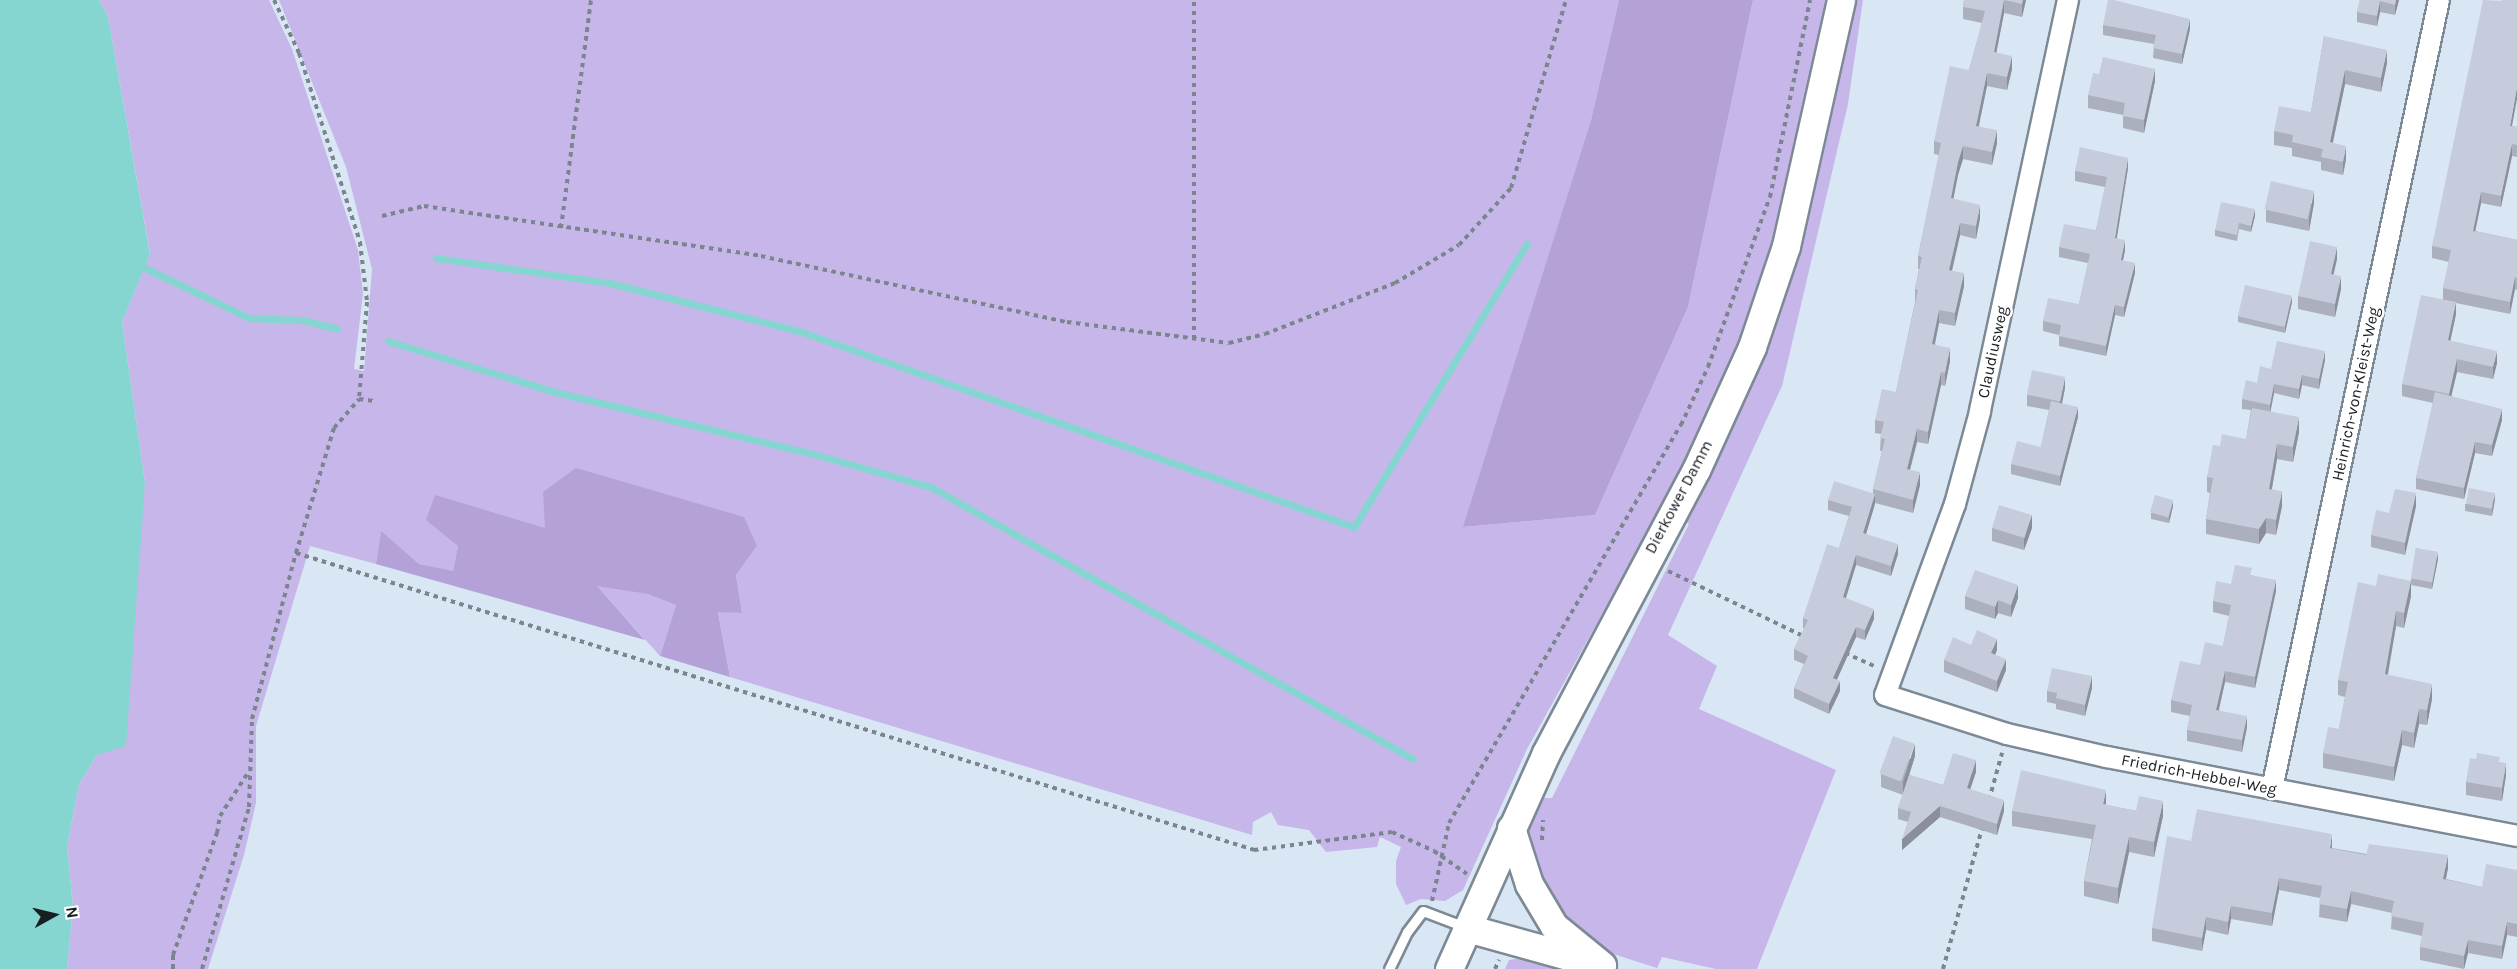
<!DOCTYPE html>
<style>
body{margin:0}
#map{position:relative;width:2517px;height:969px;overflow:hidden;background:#d8e7f3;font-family:Karla,sans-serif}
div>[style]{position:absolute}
.green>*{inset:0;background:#c7b6ea}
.forest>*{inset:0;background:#b3a1d8}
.water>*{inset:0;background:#85d6d0}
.stream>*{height:7px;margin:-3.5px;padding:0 3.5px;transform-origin:3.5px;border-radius:3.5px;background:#85d6d0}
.path>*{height:4px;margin-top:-2px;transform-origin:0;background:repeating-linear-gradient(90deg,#7b858e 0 4.5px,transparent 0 9px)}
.roads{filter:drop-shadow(2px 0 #7d8a96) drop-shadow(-2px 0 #7d8a96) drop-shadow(0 2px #7d8a96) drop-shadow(0 -2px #7d8a96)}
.lane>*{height:9px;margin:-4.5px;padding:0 4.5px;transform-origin:4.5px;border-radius:4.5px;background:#fff}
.street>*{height:20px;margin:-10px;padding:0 10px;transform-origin:10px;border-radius:10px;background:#fff}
.secondary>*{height:27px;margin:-13.5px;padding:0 13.5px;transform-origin:13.5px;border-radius:13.5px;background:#fff}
.wall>*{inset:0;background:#abafbe}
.shaded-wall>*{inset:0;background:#8b8f9b}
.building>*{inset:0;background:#c7ccdd;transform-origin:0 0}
span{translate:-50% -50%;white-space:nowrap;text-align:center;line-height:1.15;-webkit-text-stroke:5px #fff;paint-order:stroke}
.street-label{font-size:16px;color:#191e23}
.north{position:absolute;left:24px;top:885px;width:60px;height:60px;-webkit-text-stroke:4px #fff;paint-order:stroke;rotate:82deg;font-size:16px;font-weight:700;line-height:24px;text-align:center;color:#191e23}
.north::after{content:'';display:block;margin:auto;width:21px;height:27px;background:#191e23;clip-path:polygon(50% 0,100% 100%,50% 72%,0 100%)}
</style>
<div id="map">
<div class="green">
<i style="clip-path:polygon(99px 0,269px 0,292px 49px,358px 250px,363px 294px,354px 369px,364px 371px,372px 269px,346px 167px,279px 0,1619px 0,1591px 120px,1464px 527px,1595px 515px,1688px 307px,1753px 0,1863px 0,1848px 104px,1782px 386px,1668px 635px,1717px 666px,1699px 709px,1836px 770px,1757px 969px,1716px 969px,1662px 957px,1657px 968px,1588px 946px,1565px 930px,1529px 855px,1529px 829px,1540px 798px,1552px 798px,1689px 524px,1660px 510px,1527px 749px,1463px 890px,1445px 901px,1421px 899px,1406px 905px,1396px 884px,1396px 861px,1401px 847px,1380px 837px,1377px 847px,1326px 852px,1309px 830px,1278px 825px,1271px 812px,1253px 822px,1252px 835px,730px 677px,718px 611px,742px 613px,736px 575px,757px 546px,545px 529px,458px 546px,453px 572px,419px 564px,381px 532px,376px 564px,310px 546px,256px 726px,256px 803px,244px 855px,208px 969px,67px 969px,73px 906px,67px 846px,79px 784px,97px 755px,145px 483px,122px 322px,150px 253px,108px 17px)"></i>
<i style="clip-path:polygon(596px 585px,647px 594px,676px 605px,660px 656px)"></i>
<i style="clip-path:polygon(1516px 959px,1530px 960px,1565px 969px,1505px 969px,1509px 960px)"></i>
</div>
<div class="forest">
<i style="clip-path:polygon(1619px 0,1753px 0,1688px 307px,1595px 515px,1463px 527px,1591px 120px)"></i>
<i style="clip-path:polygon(576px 468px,744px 517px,757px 546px,736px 575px,742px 613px,718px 612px,730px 677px,660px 656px,676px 605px,647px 594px,597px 586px,645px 640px,376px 564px,381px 531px,419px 564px,453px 571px,458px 546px,426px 520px,435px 495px,545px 528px,543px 492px)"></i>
</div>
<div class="water">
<i style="clip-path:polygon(0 0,99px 0,108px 17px,150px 254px,122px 322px,145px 483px,126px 746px,97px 755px,79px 784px,67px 846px,73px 906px,67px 969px,0 969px)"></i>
</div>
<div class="stream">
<i style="left:436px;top:258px;width:176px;rotate:8.2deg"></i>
<i style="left:610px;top:283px;width:195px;rotate:14.3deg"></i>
<i style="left:799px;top:331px;width:589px;rotate:19.45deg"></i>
<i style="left:1354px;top:527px;width:332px;rotate:-58.6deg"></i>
<i style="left:143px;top:267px;width:118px;rotate:25.7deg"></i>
<i style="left:249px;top:318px;width:53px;rotate:2.2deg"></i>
<i style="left:302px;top:320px;width:36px;rotate:14deg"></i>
<i style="left:388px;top:341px;width:175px;rotate:17deg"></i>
<i style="left:555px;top:392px;width:262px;rotate:13.5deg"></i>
<i style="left:810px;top:453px;width:126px;rotate:15.7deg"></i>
<i style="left:931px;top:487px;width:553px;rotate:29.44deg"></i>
</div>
<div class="path">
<i style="left:274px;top:0;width:59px;rotate:64.7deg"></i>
<i style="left:299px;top:53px;width:199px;rotate:72.1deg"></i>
<i style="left:360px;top:242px;width:60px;rotate:83.3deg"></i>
<i style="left:367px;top:302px;width:97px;rotate:94.7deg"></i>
<i style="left:382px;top:216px;width:43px;rotate:-13.4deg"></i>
<i style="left:424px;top:206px;width:341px;rotate:8.4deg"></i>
<i style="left:761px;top:256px;width:313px;rotate:12.2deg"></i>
<i style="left:1067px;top:322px;width:163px;rotate:7.4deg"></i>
<i style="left:1229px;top:343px;width:37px;rotate:-14deg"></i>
<i style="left:1265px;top:334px;width:140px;rotate:-21.4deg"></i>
<i style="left:1395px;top:283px;width:74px;rotate:-30.7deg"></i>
<i style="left:1459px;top:245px;width:77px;rotate:-47.6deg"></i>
<i style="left:1511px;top:188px;width:196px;rotate:-73.7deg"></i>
<i style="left:561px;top:228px;width:230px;rotate:-82.5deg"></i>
<i style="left:1194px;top:339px;width:339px;rotate:-90deg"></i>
<i style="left:296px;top:553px;width:1003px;rotate:17.22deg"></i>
<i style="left:1254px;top:850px;width:139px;rotate:-7.4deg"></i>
<i style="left:1392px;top:832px;width:46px;rotate:24.3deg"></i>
<i style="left:1434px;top:851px;width:40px;rotate:34.9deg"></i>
<i style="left:1668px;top:571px;width:152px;rotate:25.7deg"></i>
<i style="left:1845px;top:653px;width:35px;rotate:24deg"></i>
<i style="left:1989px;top:800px;width:49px;rotate:-74.5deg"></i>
<i style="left:1542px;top:840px;width:20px;rotate:-87deg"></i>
<i style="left:1432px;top:901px;width:80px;rotate:-77.7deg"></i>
<i style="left:1449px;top:823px;width:461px;rotate:-59.8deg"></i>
<i style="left:1681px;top:425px;width:64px;rotate:-65deg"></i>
<i style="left:1708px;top:367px;width:181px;rotate:-70deg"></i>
<i style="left:1770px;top:197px;width:201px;rotate:-78.5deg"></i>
<i style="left:173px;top:969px;width:14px;rotate:-90deg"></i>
<i style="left:173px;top:955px;width:130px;rotate:-70.2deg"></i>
<i style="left:217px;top:833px;width:17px;rotate:-80deg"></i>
<i style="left:220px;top:816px;width:54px;rotate:-57.2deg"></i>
<i style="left:202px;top:969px;width:169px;rotate:-73.8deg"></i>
<i style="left:249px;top:807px;width:88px;rotate:-88deg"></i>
<i style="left:252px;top:719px;width:172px;rotate:-75.2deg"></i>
<i style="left:296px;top:553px;width:131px;rotate:-73.1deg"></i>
<i style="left:334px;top:428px;width:38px;rotate:-49deg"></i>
<i style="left:359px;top:399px;width:15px;rotate:8deg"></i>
<i style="left:1495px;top:969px;width:10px;rotate:-66deg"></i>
<i style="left:1943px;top:969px;width:146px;rotate:-74.5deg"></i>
</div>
<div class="roads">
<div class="lane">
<i style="left:1389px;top:969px;width:41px;rotate:-64.1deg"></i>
<i style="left:1407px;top:932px;width:26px;rotate:-53deg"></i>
<i style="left:1423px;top:911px;width:45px;rotate:20.9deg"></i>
</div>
<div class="street">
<i style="left:2068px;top:0;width:421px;rotate:102.1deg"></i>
<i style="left:1980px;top:412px;width:95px;rotate:105.2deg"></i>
<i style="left:1955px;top:504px;width:203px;rotate:110.1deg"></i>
<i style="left:1885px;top:695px;width:128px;rotate:17.7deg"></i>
<i style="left:2007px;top:734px;width:103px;rotate:13deg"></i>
<i style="left:2107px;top:757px;width:418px;rotate:10.9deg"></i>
<i style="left:2272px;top:789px;width:806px;rotate:-78.05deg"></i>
</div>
<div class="secondary">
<i style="left:1511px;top:828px;width:59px;rotate:72.2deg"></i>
<i style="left:1529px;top:884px;width:49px;rotate:59.2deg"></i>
<i style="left:1554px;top:926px;width:62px;rotate:39.1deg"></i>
<i style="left:1467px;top:928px;width:128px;rotate:15.5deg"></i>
<i style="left:1449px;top:969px;width:237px;rotate:-65.8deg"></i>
<i style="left:1546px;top:753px;width:320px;rotate:-62.1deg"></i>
<i style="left:1696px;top:470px;width:135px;rotate:-65.5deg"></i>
<i style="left:1752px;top:347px;width:107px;rotate:-71.4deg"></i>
<i style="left:1786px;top:246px;width:252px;rotate:-77.4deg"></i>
</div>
</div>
<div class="wall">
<i style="clip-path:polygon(1964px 0,2026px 0,2022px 17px,2004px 13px,1996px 53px,2012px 69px,2007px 90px,1987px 86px,1979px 126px,1997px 143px,1992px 165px,1963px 159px,1958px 175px,1953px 199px,1980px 218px,1976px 239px,1960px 235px,1952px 271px,1964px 286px,1955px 326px,1939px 323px,1935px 344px,1950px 361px,1945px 386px,1941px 385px,1928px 444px,1917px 442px,1910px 470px,1920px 485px,1913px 513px,1875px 503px,1866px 534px,1898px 554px,1891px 576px,1856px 565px,1846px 598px,1874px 619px,1865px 640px,1856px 637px,1837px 680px,1840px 691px,1829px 714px,1794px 698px,1794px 688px,1804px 664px,1794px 660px,1794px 649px,1804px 629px,1803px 628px,1803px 618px,1839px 548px,1849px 516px,1828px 510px,1828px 500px,1873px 493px,1873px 489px,1882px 451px,1880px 451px,1881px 434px,1875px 433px,1875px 420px,1896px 392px,1915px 302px,1915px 289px,1919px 269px,1918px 269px,1918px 256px,1939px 155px,1934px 154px,1934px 141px,1969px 70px,1982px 23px,1963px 19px,1963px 7px)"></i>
<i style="clip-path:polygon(2360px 0,2399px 0,2395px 15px,2380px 12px,2377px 26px,2357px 22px,2357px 12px)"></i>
<i style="clip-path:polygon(2103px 25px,2190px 29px,2182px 64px,2153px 58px,2154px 44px,2103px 35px)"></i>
<i style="clip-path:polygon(2324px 36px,2387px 63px,2381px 92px,2345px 84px,2333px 143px,2346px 159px,2343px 175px,2321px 170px,2321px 162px,2292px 156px,2292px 148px,2274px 145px,2274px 131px,2311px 112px)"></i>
<i style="clip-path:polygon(2099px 74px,2155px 81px,2144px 133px,2123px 128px,2123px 115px,2088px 108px,2088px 95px)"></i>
<i style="clip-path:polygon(2512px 126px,2517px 127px,2517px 157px,2512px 156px,2501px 207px,2481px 203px,2475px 231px,2517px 240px,2517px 290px,2515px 289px,2510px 314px,2456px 303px,2456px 314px,2450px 341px,2497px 363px,2493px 379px,2457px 372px,2451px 396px,2502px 420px,2492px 456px,2475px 453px,2464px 499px,2416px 489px,2416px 478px,2433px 403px,2402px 396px,2402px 384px,2443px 300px,2443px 288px,2449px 262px,2432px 258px,2432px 246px)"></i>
<i style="clip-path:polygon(2128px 168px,2117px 238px,2125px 250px,2123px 261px,2135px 273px,2124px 317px,2115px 315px,2106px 356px,2059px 346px,2059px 335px,2043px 331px,2043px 321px,2079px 304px,2088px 263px,2059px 257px,2059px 247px,2096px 230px,2105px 187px,2075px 181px,2075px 171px)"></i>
<i style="clip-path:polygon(2314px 203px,2309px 231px,2266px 222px,2266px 210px)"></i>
<i style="clip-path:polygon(2255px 216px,2251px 232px,2239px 229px,2237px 241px,2215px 236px,2215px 230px)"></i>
<i style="clip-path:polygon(2337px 259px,2333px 274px,2341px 289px,2335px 317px,2298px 309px,2298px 296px)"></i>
<i style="clip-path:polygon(2292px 302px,2285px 333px,2238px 322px,2238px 316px)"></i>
<i style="clip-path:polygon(2325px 360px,2319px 389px,2302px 385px,2299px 399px,2274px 393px,2270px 412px,2299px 432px,2293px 462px,2277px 459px,2272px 489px,2282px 506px,2276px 535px,2266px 533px,2259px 544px,2206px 534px,2206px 519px,2210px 493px,2207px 492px,2207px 477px,2220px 446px,2246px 439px,2251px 410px,2242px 409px,2242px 399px,2257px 383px,2271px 369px)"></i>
<i style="clip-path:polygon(2065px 388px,2062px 403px,2078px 417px,2060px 486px,2011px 474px,2011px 464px,2041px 447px,2049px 410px,2027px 406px,2027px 395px)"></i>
<i style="clip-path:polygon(2495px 499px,2492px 516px,2465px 511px,2465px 504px)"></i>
<i style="clip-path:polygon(2173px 506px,2169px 523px,2151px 519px,2151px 513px)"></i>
<i style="clip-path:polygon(2416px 506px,2405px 555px,2371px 547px,2371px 535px,2389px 513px)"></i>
<i style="clip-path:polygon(1992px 528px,2032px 528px,2024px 550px,1992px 541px)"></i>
<i style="clip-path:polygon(2416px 548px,2438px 559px,2432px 589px,2411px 585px,2411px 596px,2404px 628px,2396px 626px,2388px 675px,2432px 699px,2427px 725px,2419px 724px,2414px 748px,2402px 745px,2394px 781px,2323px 768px,2323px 753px,2339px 729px,2345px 697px,2338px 695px,2338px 680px,2376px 586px,2411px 581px)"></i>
<i style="clip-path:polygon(2252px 575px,2276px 591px,2255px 688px,2225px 682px,2219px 710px,2247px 727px,2242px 752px,2187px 741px,2187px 730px,2190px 716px,2171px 712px,2171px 700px,2200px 665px,2223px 646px,2229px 616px,2213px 612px,2213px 601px,2231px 584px)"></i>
<i style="clip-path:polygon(1965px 596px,2018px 598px,2011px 617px,1998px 613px,1995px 619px,1965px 609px)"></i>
<i style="clip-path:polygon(1971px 645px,1997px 650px,1995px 655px,2006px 670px,1997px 692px,1944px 672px,1944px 660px)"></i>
<i style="clip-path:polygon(2092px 688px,2085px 716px,2056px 709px,2056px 704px,2047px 702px,2047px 691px)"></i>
<i style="clip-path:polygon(1915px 756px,1909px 775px,1943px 785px,1976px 772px,1970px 789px,2004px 811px,1997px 835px,1940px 817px,1902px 850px,1908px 822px,1898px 819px,1898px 808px,1903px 795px,1881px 787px,1881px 774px)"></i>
<i style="clip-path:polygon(2506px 775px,2502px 801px,2466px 795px,2466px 782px)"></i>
<i style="clip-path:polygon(2106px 805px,2163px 816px,2154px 857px,2129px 852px,2118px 904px,2084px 896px,2084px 881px,2092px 839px,2012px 826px,2012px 811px)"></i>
<i style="clip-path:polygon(2191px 841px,2332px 848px,2448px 868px,2446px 879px,2482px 887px,2517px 870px,2517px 937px,2507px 935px,2502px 959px,2468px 953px,2464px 969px,2420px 960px,2420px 947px,2422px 936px,2391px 929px,2392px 913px,2351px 904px,2347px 922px,2319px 917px,2320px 898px,2279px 890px,2272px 926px,2231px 919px,2228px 935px,2206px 930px,2202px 951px,2152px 941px,2152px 928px)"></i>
</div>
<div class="shaded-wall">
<i style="clip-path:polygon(2004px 0,2004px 13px,1994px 65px,1994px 52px)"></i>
<i style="clip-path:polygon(2023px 0,2026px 0,2022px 17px,2022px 4px)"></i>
<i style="clip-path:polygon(2396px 0,2399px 0,2395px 15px,2395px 5px)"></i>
<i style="clip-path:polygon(2380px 1px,2380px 12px,2377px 26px,2377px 16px)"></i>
<i style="clip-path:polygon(2190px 19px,2190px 29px,2182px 64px,2182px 54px)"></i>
<i style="clip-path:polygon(2387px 50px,2387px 63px,2381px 92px,2381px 78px)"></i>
<i style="clip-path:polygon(2012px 56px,2012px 69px,2007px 90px,2007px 77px)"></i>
<i style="clip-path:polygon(2155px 69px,2155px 81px,2144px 133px,2144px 120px)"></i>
<i style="clip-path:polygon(2345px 70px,2345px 84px,2330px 155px,2330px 142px)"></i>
<i style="clip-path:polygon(1987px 73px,1987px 86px,1976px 138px,1976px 126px)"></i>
<i style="clip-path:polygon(2517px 87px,2517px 99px,2510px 137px,2510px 126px)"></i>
<i style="clip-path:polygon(1997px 130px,1997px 143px,1992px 165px,1992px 152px)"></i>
<i style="clip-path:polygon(2512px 144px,2512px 156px,2501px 207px,2501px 196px)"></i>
<i style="clip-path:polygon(1963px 146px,1963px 159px,1958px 175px,1951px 211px,1951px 198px,1958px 162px)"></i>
<i style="clip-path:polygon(2346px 146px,2346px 159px,2343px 175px,2343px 162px)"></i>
<i style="clip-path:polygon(2128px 158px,2128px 168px,2115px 248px,2115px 238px)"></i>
<i style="clip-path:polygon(2314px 191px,2314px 203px,2309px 231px,2309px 219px)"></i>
<i style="clip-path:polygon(2481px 192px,2481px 203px,2473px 242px,2473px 231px)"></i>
<i style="clip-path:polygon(1980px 205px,1980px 218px,1976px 239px,1976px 226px)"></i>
<i style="clip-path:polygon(2255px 209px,2255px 216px,2251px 232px,2251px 226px)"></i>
<i style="clip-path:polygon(1960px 223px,1960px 235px,1949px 283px,1949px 270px)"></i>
<i style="clip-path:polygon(2125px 240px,2125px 250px,2121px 270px,2121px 260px)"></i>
<i style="clip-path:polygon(2337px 247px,2337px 259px,2331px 286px,2331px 274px)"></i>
<i style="clip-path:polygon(2135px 263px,2135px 273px,2124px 317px,2124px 307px)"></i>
<i style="clip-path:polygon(1964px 273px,1964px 286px,1955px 326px,1955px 313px)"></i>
<i style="clip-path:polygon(2341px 276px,2341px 289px,2335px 317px,2335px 304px)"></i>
<i style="clip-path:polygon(2515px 277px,2515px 289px,2510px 314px,2510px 302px)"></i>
<i style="clip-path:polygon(2292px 296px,2292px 302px,2285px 333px,2285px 327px)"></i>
<i style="clip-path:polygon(2456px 302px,2456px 314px,2448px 352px,2448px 340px)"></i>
<i style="clip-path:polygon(2115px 305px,2115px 315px,2106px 356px,2106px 346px)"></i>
<i style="clip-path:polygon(1939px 310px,1939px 323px,1932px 357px,1932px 344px)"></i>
<i style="clip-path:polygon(1950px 348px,1950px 361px,1945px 386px,1945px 373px)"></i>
<i style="clip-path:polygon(2325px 351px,2325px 360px,2319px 389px,2319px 379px)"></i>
<i style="clip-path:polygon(2497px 351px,2497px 363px,2493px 379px,2493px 367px)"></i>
<i style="clip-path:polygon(2457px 359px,2457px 372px,2449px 406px,2449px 394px)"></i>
<i style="clip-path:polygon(1941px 372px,1941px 385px,1928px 444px,1928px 432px)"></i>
<i style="clip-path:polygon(2302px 375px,2302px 385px,2299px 399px,2299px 389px)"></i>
<i style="clip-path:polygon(2065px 377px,2065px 388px,2060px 413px,2060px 402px)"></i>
<i style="clip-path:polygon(2274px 384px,2274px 393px,2270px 414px,2270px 405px)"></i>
<i style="clip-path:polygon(2078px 407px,2078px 417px,2060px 486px,2060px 476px)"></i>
<i style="clip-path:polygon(2502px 409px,2502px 420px,2492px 456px,2492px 445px)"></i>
<i style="clip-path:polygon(2299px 417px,2299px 432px,2293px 462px,2293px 447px)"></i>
<i style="clip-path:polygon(1917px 429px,1917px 442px,1907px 481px,1907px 469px)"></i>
<i style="clip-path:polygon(2475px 442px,2475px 453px,2464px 499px,2464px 488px)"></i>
<i style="clip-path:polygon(2277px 444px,2277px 459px,2269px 504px,2269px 489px)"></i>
<i style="clip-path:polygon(1920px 472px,1920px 485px,1913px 513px,1913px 500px)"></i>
<i style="clip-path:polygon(2282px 491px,2282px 506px,2276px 535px,2276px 520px)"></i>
<i style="clip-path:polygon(2416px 493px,2416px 506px,2405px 555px,2405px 543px)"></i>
<i style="clip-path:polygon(2495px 493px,2495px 499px,2492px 516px,2492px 510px)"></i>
<i style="clip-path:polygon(1875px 494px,1875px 504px,1863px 544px,1863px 533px)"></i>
<i style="clip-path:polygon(2173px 500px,2173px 506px,2169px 523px,2169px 517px)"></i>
<i style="clip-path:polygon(2032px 515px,2032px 528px,2024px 550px,2024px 537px)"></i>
<i style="clip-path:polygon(2266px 518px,2266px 533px,2259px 544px,2259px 529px)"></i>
<i style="clip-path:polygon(1898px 544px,1898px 554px,1891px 576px,1891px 566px)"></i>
<i style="clip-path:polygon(2438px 552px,2438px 559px,2432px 589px,2432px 583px)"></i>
<i style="clip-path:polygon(1856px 555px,1856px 565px,1843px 607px,1843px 597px)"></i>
<i style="clip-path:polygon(2276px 580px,2276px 591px,2255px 688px,2255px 677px)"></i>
<i style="clip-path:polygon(2411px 581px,2411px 596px,2404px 628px,2404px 613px)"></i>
<i style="clip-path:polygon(2018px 585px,2018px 598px,2011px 617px,2011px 605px)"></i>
<i style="clip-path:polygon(1998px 600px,1998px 613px,1995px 619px,1995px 607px)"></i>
<i style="clip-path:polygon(1874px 609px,1874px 619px,1865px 640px,1865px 630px)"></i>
<i style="clip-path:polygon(2396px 611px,2396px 626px,2385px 689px,2385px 674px)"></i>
<i style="clip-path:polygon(1856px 627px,1856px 637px,1833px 688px,1833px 678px)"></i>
<i style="clip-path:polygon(1997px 639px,1997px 650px,1991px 665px,1991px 653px)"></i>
<i style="clip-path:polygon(2006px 659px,2006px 670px,1997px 692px,1997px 681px)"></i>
<i style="clip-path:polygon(2225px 671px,2225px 682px,2216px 721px,2216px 710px)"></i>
<i style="clip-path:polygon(2092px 676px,2092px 688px,2085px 716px,2085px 705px)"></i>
<i style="clip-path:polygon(1840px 681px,1840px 691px,1829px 714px,1829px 704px)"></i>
<i style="clip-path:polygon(2432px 684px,2432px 699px,2427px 725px,2427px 710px)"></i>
<i style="clip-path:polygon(2419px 709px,2419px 724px,2414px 748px,2414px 733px)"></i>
<i style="clip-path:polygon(2247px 716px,2247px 727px,2242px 752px,2242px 740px)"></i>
<i style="clip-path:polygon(2402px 730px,2402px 745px,2394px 781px,2394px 767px)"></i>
<i style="clip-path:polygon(1915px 744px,1915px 756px,1903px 795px,1903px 782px)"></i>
<i style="clip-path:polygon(1976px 760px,1976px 772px,1967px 799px,1967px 788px)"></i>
<i style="clip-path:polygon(2506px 763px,2506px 775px,2502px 801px,2502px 788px)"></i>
<i style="clip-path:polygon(2106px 790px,2106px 805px,2103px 804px)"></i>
<i style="clip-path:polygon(2004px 800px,2004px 811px,1997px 835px,1997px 824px)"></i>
<i style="clip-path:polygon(2163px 801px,2163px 816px,2154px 857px,2154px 842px)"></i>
<i style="clip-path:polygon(1940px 806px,1940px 817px,1902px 850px,1902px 839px)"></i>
<i style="clip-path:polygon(2332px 834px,2332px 847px,2330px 861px,2330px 848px)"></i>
<i style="clip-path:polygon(2129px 837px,2129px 852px,2118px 904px,2118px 888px)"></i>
<i style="clip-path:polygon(2448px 855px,2448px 868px,2443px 892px,2443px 879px)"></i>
<i style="clip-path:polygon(2279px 878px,2279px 890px,2272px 926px,2272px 913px)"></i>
<i style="clip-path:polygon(2351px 891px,2351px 904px,2347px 922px,2347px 909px)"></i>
<i style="clip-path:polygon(2231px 906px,2231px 919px,2228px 935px,2228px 922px)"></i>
<i style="clip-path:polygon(2206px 917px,2206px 930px,2202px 951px,2202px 938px)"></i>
<i style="clip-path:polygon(2507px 922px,2507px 935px,2502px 959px,2502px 946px)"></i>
<i style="clip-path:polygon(2468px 940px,2468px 953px,2464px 969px,2464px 956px)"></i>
</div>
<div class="building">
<i style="clip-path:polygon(1964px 0,2023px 0,2022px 4px,2004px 0,1994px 52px,2012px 56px,2007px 77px,1987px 73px,1976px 126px,1997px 130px,1992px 152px,1963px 146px,1958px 162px,1951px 198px,1980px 205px,1976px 226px,1960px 223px,1949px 270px,1964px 273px,1955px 313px,1939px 310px,1932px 344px,1950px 348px,1945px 373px,1941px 372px,1928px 432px,1917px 429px,1907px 469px,1920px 472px,1913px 500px,1873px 489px,1885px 439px,1880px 438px,1884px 422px,1875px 420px,1882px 389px,1896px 392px,1918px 290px,1915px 289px,1922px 257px,1918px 256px,1941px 143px,1934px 141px,1950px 66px,1969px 70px,1985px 11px,1963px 7px)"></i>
<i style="clip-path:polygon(2108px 0,2114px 0,2190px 19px,2182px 54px,2153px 48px,2156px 35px,2103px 25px)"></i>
<i style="clip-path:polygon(2360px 0,2396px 0,2395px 5px,2380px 1px,2377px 16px,2357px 12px)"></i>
<i style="clip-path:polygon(2483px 0,2501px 1px,2502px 0,2517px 0,2517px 87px,2510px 126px,2517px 127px,2517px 145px,2512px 144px,2501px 196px,2481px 192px,2473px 231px,2517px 240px,2517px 278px,2515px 277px,2510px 302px,2443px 288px,2451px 250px,2432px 246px)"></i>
<i style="clip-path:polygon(2324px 36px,2387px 50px,2381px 78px,2345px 70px,2330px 142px,2346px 146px,2343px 162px,2321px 157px,2323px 149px,2292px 142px,2293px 135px,2274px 131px,2279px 106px,2311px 112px)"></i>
<i style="clip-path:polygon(2103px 57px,2155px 69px,2144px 120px,2123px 116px,2125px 103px,2088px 95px,2093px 73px,2099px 74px)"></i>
<i style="clip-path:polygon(2080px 147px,2128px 158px,2115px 238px,2125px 240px,2121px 260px,2135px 263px,2124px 307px,2115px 305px,2106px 346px,2059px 336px,2061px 325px,2043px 321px,2048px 298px,2079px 304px,2090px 254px,2059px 247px,2064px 224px,2096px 230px,2107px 177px,2075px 171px)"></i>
<i style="left:2271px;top:181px;width:44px;height:29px;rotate:13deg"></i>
<i style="clip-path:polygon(2221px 202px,2255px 209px,2251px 226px,2239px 223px,2237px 235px,2215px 230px)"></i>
<i style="clip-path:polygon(2310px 241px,2337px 247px,2331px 274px,2341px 276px,2335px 304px,2298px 296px)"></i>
<i style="left:2245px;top:285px;width:48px;height:32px;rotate:13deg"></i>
<i style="clip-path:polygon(2421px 295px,2456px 302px,2448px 340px,2497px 351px,2493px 367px,2457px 359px,2449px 394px,2402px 384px)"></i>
<i style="clip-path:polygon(2277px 341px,2325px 351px,2319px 379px,2302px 375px,2299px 389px,2274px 384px,2270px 405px,2242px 399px,2246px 380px,2257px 383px,2260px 366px,2271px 369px)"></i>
<i style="left:2032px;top:370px;width:34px;height:25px;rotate:12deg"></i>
<i style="clip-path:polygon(2435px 392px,2502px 409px,2492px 445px,2475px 442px,2464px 488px,2416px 478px)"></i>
<i style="clip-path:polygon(2051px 401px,2078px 407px,2060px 476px,2011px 464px,2017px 441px,2041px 447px)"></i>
<i style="clip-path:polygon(2252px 408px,2299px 417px,2293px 447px,2277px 444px,2269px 489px,2282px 491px,2276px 520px,2266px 518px,2259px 529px,2206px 519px,2213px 478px,2207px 477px,2213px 445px,2220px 446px,2222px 434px,2246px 439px)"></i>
<i style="clip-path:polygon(1834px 481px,1875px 494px,1863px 533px,1898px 544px,1891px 566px,1856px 555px,1843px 597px,1874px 609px,1865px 630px,1856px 627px,1833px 678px,1840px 681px,1829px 704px,1794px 688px,1808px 656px,1794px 649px,1808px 620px,1803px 618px,1827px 544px,1839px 548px,1852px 507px,1828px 500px)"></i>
<i style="left:2469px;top:488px;width:26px;height:16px;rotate:11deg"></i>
<i style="clip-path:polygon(2395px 489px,2416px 493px,2405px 543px,2371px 535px,2376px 510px,2389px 513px)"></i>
<i style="left:2155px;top:495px;width:19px;height:18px;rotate:16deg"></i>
<i style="left:1999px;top:505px;width:34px;height:24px;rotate:17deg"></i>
<i style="left:2416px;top:548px;width:22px;height:31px;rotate:10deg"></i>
<i style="clip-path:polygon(2235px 565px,2252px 568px,2250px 575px,2276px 580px,2255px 677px,2225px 671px,2216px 710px,2247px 716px,2242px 740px,2187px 730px,2192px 705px,2171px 700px,2180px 661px,2200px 665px,2205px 642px,2223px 646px,2231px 605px,2213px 601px,2216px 581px,2231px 584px)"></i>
<i style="clip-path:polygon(1975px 570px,2018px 585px,2011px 605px,1998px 600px,1995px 607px,1965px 596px)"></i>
<i style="clip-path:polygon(2378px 574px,2411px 581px,2404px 613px,2396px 611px,2385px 674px,2432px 684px,2427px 710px,2419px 709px,2414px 733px,2402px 730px,2394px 767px,2323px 753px,2328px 727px,2339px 729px,2348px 682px,2338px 680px,2358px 582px,2376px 586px)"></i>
<i style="clip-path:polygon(1977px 630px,1997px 639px,1991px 653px,2006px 659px,1997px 681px,1944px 660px,1953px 637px,1971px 645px)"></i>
<i style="clip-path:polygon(2052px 668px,2092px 676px,2085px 705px,2056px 698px,2057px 693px,2047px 691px)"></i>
<i style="left:1893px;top:736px;width:23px;height:40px;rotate:20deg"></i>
<i style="clip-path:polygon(1953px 753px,1976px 760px,1967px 788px,2004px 800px,1997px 824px,1940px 806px,1902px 839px,1911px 812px,1898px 808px,1909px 775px,1943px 785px)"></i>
<i style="clip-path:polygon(2477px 753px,2500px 757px,2499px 762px,2506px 763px,2502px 788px,2466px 782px,2470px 758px,2476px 759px)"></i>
<i style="clip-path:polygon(2021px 770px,2106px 790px,2103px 804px,2136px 811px,2139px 796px,2163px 801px,2154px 842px,2129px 837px,2118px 888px,2084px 881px,2096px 825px,2012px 811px)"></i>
<i style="clip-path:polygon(2197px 809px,2332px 834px,2330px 848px,2366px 855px,2369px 844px,2448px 855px,2443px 879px,2482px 887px,2486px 864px,2517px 870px,2517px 924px,2507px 922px,2502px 946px,2468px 940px,2464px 956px,2420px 947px,2424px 923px,2391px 916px,2394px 901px,2351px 891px,2347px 909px,2319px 904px,2322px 886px,2279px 878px,2272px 913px,2231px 906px,2228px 922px,2206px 917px,2202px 938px,2152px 928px,2167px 836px,2191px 841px)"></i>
</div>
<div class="street-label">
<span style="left:1993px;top:352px;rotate:-78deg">Claudiusweg</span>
<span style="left:2356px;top:394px;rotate:-78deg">Heinrich-von-Kleist-Weg</span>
<span style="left:1679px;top:497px;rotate:-62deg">Dierkower Damm</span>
<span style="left:2199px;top:775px;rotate:11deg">Friedrich-Hebbel-Weg</span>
</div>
<div class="north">N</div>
</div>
